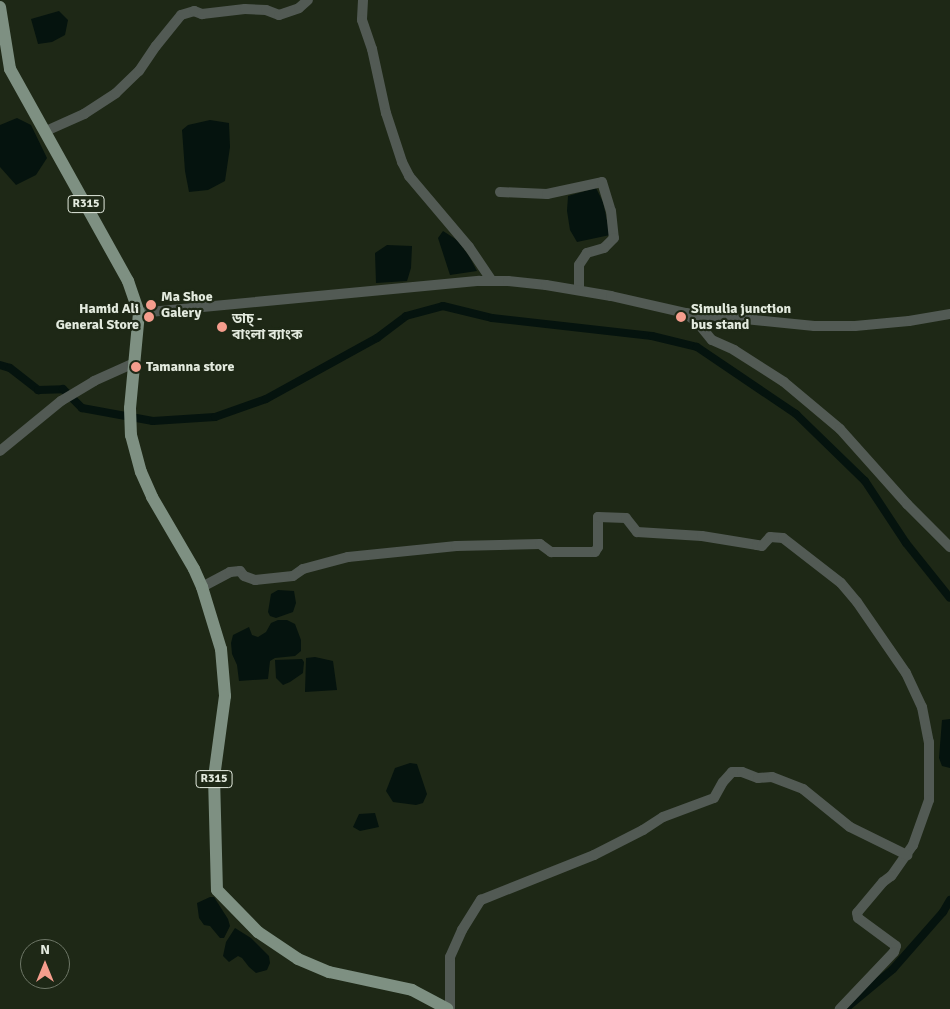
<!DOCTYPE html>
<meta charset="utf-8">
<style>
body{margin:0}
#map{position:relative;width:950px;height:1009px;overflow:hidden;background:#1e2816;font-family:Signika,"Noto Sans Bengali",sans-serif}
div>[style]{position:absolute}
.water>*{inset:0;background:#05130e}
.canal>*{height:8px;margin:-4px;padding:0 4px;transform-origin:4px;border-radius:4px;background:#05130e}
.minor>*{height:10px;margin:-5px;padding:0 5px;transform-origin:5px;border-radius:5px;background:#525a54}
.major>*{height:12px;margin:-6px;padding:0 6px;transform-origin:6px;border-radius:6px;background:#7e9082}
.dots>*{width:14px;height:14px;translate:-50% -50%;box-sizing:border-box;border:2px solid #1e2816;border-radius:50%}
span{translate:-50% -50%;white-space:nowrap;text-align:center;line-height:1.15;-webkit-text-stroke:4.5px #1e2816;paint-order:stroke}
.shield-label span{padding:1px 4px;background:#1e2816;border:1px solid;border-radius:4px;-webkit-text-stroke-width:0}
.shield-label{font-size:12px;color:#e3eade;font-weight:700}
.poi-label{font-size:14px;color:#e3eade;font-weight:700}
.left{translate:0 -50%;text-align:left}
.right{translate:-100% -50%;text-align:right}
.north{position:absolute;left:20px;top:939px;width:50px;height:50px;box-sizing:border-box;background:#1e2816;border:1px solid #6d7666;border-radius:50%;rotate:0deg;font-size:14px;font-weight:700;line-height:20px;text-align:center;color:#e3eade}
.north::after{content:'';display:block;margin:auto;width:18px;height:22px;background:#f59d8d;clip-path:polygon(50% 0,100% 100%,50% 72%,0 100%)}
</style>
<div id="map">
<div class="water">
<i style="clip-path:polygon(59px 11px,68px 20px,65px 35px,52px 42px,38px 44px,31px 19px)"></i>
<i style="clip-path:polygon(17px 118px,31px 125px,47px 158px,36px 175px,16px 185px,0 167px,0 125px)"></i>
<i style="clip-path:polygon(210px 120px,229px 123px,230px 147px,225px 181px,208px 190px,189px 192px,185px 171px,182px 130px,188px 125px)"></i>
<i style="clip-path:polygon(596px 188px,603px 202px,610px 235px,577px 242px,570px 230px,567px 211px,568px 196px)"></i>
<i style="clip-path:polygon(443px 231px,457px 240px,469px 256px,477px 271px,450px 275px,438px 238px)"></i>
<i style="clip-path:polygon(387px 245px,412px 246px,411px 268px,407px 281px,376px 283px,375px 253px)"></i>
<i style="clip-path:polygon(278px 590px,294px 591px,296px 603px,293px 612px,276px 618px,270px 616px,268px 612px,271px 594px)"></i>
<i style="clip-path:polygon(278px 620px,287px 620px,295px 624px,301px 640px,301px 651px,295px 656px,275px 658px,270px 661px,268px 679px,239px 681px,237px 665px,232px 654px,231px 643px,233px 635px,249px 627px,252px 635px,258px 637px,266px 632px,271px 623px)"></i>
<i style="clip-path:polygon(315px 657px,333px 661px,337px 690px,305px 692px,306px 658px)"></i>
<i style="clip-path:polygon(302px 659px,304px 662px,303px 673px,290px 682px,283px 685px,276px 678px,275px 660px)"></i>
<i style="clip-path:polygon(950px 719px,950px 768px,942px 766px,939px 758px,942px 720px)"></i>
<i style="clip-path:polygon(410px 763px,417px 764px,427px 794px,423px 803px,416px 805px,393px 802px,386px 791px,395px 768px)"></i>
<i style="clip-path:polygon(375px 813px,379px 827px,360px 831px,353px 827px,359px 814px)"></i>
<i style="clip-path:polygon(210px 897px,214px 897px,228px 919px,230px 926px,224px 938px,220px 938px,210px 926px,204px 925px,199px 918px,197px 903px)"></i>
<i style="clip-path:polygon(235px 928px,251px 938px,269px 956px,270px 963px,267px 970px,256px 973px,249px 967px,242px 958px,238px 956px,229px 962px,223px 956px,226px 942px)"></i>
</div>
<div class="canal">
<i style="left:0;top:365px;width:10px;rotate:17deg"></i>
<i style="left:10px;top:368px;width:36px;rotate:38deg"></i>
<i style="left:38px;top:390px;width:25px;rotate:-2deg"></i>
<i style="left:63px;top:389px;width:27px;rotate:45deg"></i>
<i style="left:82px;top:408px;width:72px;rotate:10.4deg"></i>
<i style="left:153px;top:421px;width:62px;rotate:-3.7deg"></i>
<i style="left:215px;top:417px;width:54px;rotate:-19.4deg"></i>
<i style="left:266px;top:399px;width:127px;rotate:-28.8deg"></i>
<i style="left:377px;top:338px;width:36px;rotate:-37deg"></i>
<i style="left:406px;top:316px;width:38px;rotate:-15deg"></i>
<i style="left:443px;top:306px;width:50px;rotate:13.8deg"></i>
<i style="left:492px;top:318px;width:161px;rotate:6.4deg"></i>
<i style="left:652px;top:336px;width:46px;rotate:13.7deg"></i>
<i style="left:697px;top:347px;width:120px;rotate:34.1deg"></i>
<i style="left:796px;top:414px;width:96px;rotate:44.2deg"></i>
<i style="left:865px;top:481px;width:74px;rotate:56.5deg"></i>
<i style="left:906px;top:543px;width:70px;rotate:51.3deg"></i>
<i style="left:845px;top:1009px;width:62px;rotate:-39.8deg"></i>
<i style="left:893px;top:969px;width:76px;rotate:-48.7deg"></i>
<i style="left:943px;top:912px;width:14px;rotate:-60deg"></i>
</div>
<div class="minor">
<i style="left:363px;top:0;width:20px;rotate:93deg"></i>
<i style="left:362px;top:20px;width:31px;rotate:71deg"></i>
<i style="left:372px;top:49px;width:66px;rotate:77.7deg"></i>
<i style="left:386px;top:113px;width:52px;rotate:71.9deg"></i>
<i style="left:402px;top:162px;width:16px;rotate:63deg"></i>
<i style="left:409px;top:176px;width:93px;rotate:49.8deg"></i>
<i style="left:469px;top:247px;width:41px;rotate:55.9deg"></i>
<i style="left:46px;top:131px;width:42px;rotate:-24.1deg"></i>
<i style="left:84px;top:114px;width:38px;rotate:-33deg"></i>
<i style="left:116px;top:93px;width:32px;rotate:-44deg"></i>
<i style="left:139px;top:71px;width:30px;rotate:-56deg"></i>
<i style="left:156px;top:46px;width:40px;rotate:-51deg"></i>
<i style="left:181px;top:15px;width:14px;rotate:-17deg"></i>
<i style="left:194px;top:11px;width:9px;rotate:21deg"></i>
<i style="left:202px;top:14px;width:43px;rotate:-6.6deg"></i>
<i style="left:245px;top:9px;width:21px;rotate:3deg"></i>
<i style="left:266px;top:10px;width:14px;rotate:21deg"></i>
<i style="left:279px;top:15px;width:21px;rotate:-19deg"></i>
<i style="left:299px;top:8px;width:12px;rotate:-42deg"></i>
<i style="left:500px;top:192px;width:47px;rotate:2.4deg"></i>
<i style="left:547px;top:194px;width:56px;rotate:-12.3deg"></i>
<i style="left:602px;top:182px;width:30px;rotate:73deg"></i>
<i style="left:611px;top:211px;width:27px;rotate:84deg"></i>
<i style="left:614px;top:238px;width:14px;rotate:135deg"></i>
<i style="left:604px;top:248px;width:18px;rotate:164deg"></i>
<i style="left:587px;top:253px;width:14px;rotate:124deg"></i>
<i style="left:579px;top:265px;width:25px;rotate:90deg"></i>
<i style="left:139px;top:313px;width:342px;rotate:-5.4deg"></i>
<i style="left:479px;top:281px;width:29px"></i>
<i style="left:508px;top:281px;width:38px;rotate:6deg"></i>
<i style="left:546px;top:285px;width:66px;rotate:9.6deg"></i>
<i style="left:611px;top:296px;width:76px;rotate:12.9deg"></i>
<i style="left:685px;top:313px;width:16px;rotate:38deg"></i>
<i style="left:698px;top:323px;width:22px;rotate:51deg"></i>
<i style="left:712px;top:340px;width:24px;rotate:24deg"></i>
<i style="left:734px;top:350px;width:59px;rotate:32.6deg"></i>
<i style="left:784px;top:382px;width:73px;rotate:40deg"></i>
<i style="left:840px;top:429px;width:101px;rotate:48.2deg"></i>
<i style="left:907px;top:504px;width:61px;rotate:45deg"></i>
<i style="left:686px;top:313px;width:129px;rotate:5.8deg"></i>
<i style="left:814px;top:326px;width:41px"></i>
<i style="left:855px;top:326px;width:54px;rotate:-5.3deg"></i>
<i style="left:909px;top:321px;width:42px;rotate:-9.7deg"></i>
<i style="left:0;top:451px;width:79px;rotate:-39.3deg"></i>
<i style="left:61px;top:401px;width:39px;rotate:-31deg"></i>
<i style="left:94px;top:381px;width:44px;rotate:-24.2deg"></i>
<i style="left:202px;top:587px;width:32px;rotate:-28deg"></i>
<i style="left:230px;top:572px;width:10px;rotate:-6deg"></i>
<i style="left:240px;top:571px;width:6px;rotate:51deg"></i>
<i style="left:244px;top:576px;width:12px;rotate:20deg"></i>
<i style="left:255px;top:580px;width:38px;rotate:-6deg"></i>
<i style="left:293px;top:576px;width:12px;rotate:-35deg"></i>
<i style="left:303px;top:569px;width:47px;rotate:-14.9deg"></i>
<i style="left:348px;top:557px;width:109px;rotate:-5.8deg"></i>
<i style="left:456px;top:546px;width:84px;rotate:-1.4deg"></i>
<i style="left:540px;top:544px;width:14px;rotate:36deg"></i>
<i style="left:551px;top:552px;width:44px"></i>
<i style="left:595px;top:552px;width:6px;rotate:-59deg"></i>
<i style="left:598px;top:547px;width:30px;rotate:-90deg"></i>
<i style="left:598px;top:517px;width:28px;rotate:2deg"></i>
<i style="left:626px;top:518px;width:18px;rotate:52deg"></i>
<i style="left:637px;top:532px;width:65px;rotate:3.5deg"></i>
<i style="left:702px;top:536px;width:56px;rotate:9.3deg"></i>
<i style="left:757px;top:545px;width:5px;rotate:11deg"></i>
<i style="left:762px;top:546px;width:12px;rotate:-48deg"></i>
<i style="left:770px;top:537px;width:13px;rotate:4deg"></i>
<i style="left:783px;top:538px;width:73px;rotate:37.8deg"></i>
<i style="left:841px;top:583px;width:25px;rotate:50deg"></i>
<i style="left:857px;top:602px;width:86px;rotate:55.4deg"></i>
<i style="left:906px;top:673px;width:38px;rotate:65deg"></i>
<i style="left:922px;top:707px;width:36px;rotate:79deg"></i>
<i style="left:929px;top:742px;width:58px;rotate:90deg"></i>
<i style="left:929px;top:800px;width:48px;rotate:109.6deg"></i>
<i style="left:913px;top:845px;width:38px;rotate:125deg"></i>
<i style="left:891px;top:876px;width:10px;rotate:143deg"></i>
<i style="left:883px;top:882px;width:40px;rotate:130deg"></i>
<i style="left:857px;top:913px;width:5px;rotate:79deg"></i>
<i style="left:858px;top:918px;width:47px;rotate:36.4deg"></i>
<i style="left:896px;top:946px;width:6px;rotate:108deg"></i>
<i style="left:894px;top:952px;width:79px;rotate:133.5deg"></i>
<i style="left:450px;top:1009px;width:52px;rotate:-90deg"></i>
<i style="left:450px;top:957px;width:30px;rotate:-66deg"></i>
<i style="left:462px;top:930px;width:36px;rotate:-58deg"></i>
<i style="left:481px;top:900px;width:122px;rotate:-21.7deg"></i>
<i style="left:594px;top:855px;width:55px;rotate:-27deg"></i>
<i style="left:643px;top:830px;width:24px;rotate:-33deg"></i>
<i style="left:663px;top:817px;width:54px;rotate:-20.4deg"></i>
<i style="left:714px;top:798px;width:18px;rotate:-61deg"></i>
<i style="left:723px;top:782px;width:13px;rotate:-48deg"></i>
<i style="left:732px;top:772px;width:10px"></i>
<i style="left:742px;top:772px;width:17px;rotate:21deg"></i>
<i style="left:758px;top:778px;width:14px;rotate:-4deg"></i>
<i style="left:772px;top:777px;width:33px;rotate:21deg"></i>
<i style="left:803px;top:789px;width:60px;rotate:39deg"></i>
<i style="left:850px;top:827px;width:64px;rotate:26.2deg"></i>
</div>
<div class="major">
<i style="left:0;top:7px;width:63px;rotate:80.8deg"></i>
<i style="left:10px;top:69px;width:243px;rotate:60.9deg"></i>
<i style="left:128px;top:281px;width:34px;rotate:71deg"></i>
<i style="left:139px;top:313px;width:95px;rotate:95.4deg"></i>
<i style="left:130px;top:408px;width:27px;rotate:88deg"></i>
<i style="left:131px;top:435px;width:38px;rotate:75deg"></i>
<i style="left:141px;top:472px;width:27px;rotate:66deg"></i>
<i style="left:152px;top:497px;width:83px;rotate:59.7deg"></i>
<i style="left:194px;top:569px;width:20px;rotate:66deg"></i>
<i style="left:202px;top:587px;width:65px;rotate:73deg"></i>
<i style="left:221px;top:649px;width:47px;rotate:85.1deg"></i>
<i style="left:225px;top:696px;width:82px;rotate:97.7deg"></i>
<i style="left:214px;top:777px;width:113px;rotate:88.5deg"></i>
<i style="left:217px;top:890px;width:59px;rotate:45.7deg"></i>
<i style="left:258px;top:932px;width:48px;rotate:34deg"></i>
<i style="left:298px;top:959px;width:34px;rotate:23deg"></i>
<i style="left:329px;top:972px;width:85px;rotate:12.2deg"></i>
<i style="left:412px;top:990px;width:40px;rotate:28deg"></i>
</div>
<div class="dots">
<i style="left:151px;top:305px;background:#f59d8d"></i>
<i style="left:149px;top:317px;background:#f59d8d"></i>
<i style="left:681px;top:317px;background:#f59d8d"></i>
<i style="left:222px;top:327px;background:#f59d8d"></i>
<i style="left:136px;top:367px;background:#f59d8d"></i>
</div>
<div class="shield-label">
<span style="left:86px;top:204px">R315</span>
<span style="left:214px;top:779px">R315</span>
</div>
<div class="poi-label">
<span class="left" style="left:161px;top:305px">Ma Shoe<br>Galery</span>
<span class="right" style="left:139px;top:317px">Hamid Ali<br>General Store</span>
<span class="left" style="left:691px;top:317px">Simulia junction<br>bus stand</span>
<span class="left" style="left:232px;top:327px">ডাচ্ -<br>বাংলা ব্যাংক</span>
<span class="left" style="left:146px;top:367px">Tamanna store</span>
</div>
<div class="north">N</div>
</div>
